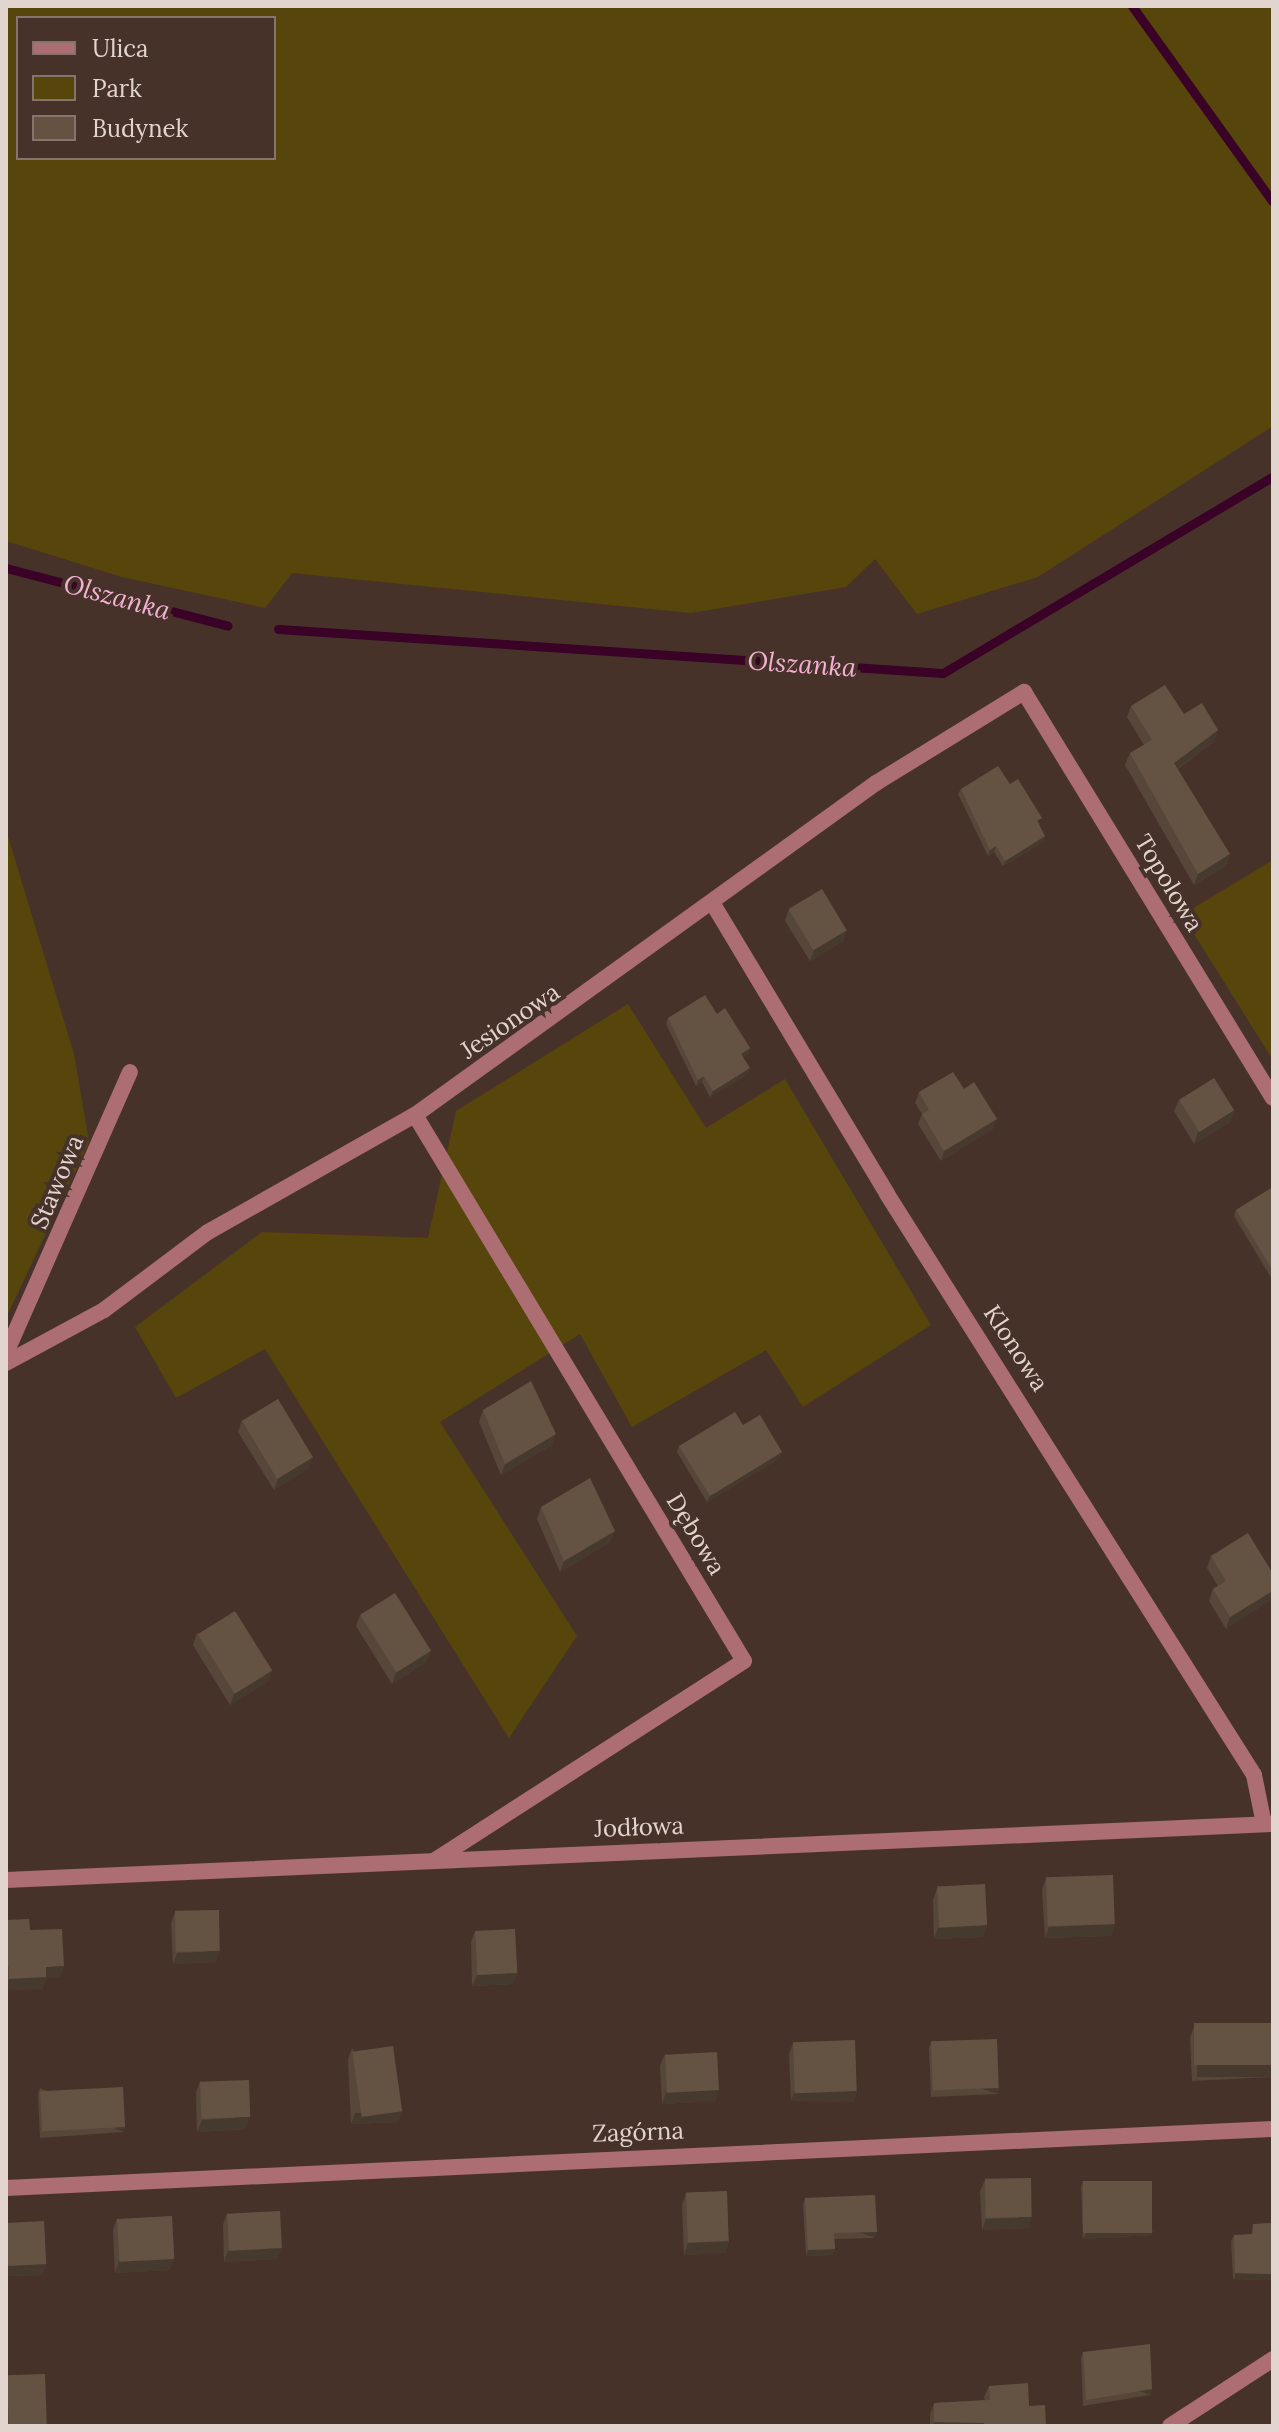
<!DOCTYPE html>
<meta charset="utf-8">
<style>
body{margin:0}
#map{position:relative;width:1279px;height:2432px;overflow:hidden;background:#47322a;font-family:Lora,serif}
div>[style]{position:absolute}
.green>*{inset:0;background:#56460b}
.stream>*{height:9px;margin:-4.5px;padding:0 4.5px;transform-origin:4.5px;border-radius:4.5px;background:#390226}
.minor>*{height:16px;margin:-8px;padding:0 8px;transform-origin:8px;border-radius:8px;background:#ac6d73}
.wall>*{inset:0;background:#56473a}
.shaded-wall>*{inset:0;background:#463a2f;transform-origin:0 0}
.building>*{inset:0;background:#645343;transform-origin:0 0}
span{translate:-50% -50%;white-space:nowrap;text-align:center;line-height:1.15;-webkit-text-stroke:8px #47322a;paint-order:stroke}
.street-label{font-size:24px;color:#e2d4cf}
.water-label{font-size:26px;color:#f2b0d2;font-style:italic}
.frame{position:absolute;inset:0;border:8px solid #e2d4cf;pointer-events:none}
.legend{position:absolute;left:16px;top:16px;width:260px;height:144px;box-sizing:border-box;background:#47322a;border:2px solid #85736c;margin:0;padding:10px 14px;list-style:none;font-size:24px;color:#e2d4cf}
.legend li{display:flex;align-items:center;gap:16px;height:40px}
.legend b{width:40px;border:2px solid #85736c}
</style>
<div id="map">
<div class="green">
<i style="clip-path:polygon(evenodd,6px 6px,1273px 6px,1273px 426px,1038px 577px,917px 614px,875px 559px,846px 587px,691px 613px,292px 573px,265px 608px,122px 577px,6px 541px,6px 6px,18px 18px,274px 18px,274px 158px,18px 158px,18px 18px)"></i>
<i style="clip-path:polygon(6px 830px,74px 1054px,89px 1142px,6px 1318px)"></i>
<i style="clip-path:polygon(1273px 860px,1273px 1060px,1182px 915px)"></i>
<i style="clip-path:polygon(628px 1004px,706px 1128px,785px 1079px,931px 1325px,803px 1407px,766px 1350px,632px 1427px,580px 1334px,440px 1422px,577px 1636px,509px 1738px,265px 1349px,176px 1398px,135px 1327px,262px 1232px,428px 1238px,456px 1111px)"></i>
</div>
<div class="stream">
<i style="left:1132px;top:6px;width:241px;rotate:54.3deg"></i>
<i style="left:6px;top:568px;width:229px;rotate:14.6deg"></i>
<i style="left:278px;top:629px;width:666px;rotate:3.79deg"></i>
<i style="left:943px;top:673px;width:384px;rotate:-30.8deg"></i>
</div>
<div class="minor">
<i style="left:713px;top:904px;width:338px;rotate:59deg"></i>
<i style="left:887px;top:1194px;width:687px;rotate:57.72deg"></i>
<i style="left:1254px;top:1775px;width:50px;rotate:78.5deg"></i>
<i style="left:415px;top:1115px;width:637px;rotate:58.93deg"></i>
<i style="left:744px;top:1661px;width:369px;rotate:147.2deg"></i>
<i style="left:6px;top:1353px;width:307px;rotate:-66.2deg"></i>
<i style="left:6px;top:1363px;width:111px;rotate:-28.4deg"></i>
<i style="left:104px;top:1310px;width:130px;rotate:-36.9deg"></i>
<i style="left:208px;top:1232px;width:238px;rotate:-29.5deg"></i>
<i style="left:415px;top:1115px;width:568px;rotate:-35.76deg"></i>
<i style="left:876px;top:783px;width:174px;rotate:-31.6deg"></i>
<i style="left:1024px;top:692px;width:476px;rotate:58.5deg"></i>
<i style="left:6px;top:1880px;width:1268px;rotate:-2.53deg"></i>
<i style="left:6px;top:2188px;width:1268px;rotate:-2.67deg"></i>
<i style="left:1170px;top:2426px;width:123px;rotate:-33deg"></i>
</div>
<div class="wall">
<i style="clip-path:polygon(1131px 706px,1184px 714px,1218px 730px,1214px 741px,1178px 769px,1226px 866px,1194px 885px,1125px 765px,1130px 753px,1144px 745px,1127px 717px)"></i>
<i style="clip-path:polygon(1010px 784px,1040px 824px,1039px 825px,1045px 836px,1043px 842px,1003px 866px,994px 852px,988px 856px,958px 794px,961px 789px)"></i>
<i style="clip-path:polygon(789px 909px,847px 930px,843px 941px,810px 961px,785px 921px)"></i>
<i style="clip-path:polygon(717px 1014px,750px 1048px,748px 1054px,743px 1057px,748px 1074px,710px 1097px,702px 1082px,696px 1086px,666px 1024px,668px 1018px)"></i>
<i style="clip-path:polygon(964px 1089px,993px 1129px,941px 1161px,918px 1124px,922px 1114px,915px 1103px,919px 1092px)"></i>
<i style="clip-path:polygon(1179px 1100px,1234px 1110px,1230px 1122px,1194px 1144px,1174px 1111px)"></i>
<i style="clip-path:polygon(1273px 1187px,1273px 1281px,1234px 1216px,1236px 1210px)"></i>
<i style="clip-path:polygon(483px 1410px,556px 1434px,552px 1445px,501px 1475px,479px 1422px)"></i>
<i style="clip-path:polygon(242px 1420px,309px 1468px,274px 1490px,238px 1432px)"></i>
<i style="clip-path:polygon(743px 1425px,780px 1458px,707px 1502px,677px 1452px,679px 1446px)"></i>
<i style="clip-path:polygon(541px 1507px,615px 1531px,610px 1542px,560px 1572px,537px 1519px)"></i>
<i style="clip-path:polygon(1211px 1556px,1273px 1574px,1226px 1629px,1209px 1601px,1213px 1589px,1218px 1586px,1207px 1568px)"></i>
<i style="clip-path:polygon(360px 1615px,431px 1651px,426px 1662px,392px 1684px,356px 1626px)"></i>
<i style="clip-path:polygon(197px 1633px,272px 1671px,267px 1682px,230px 1705px,193px 1645px)"></i>
<i style="clip-path:polygon(1046px 1878px,1115px 1924px,1111px 1936px,1045px 1938px,1042px 1890px)"></i>
<i style="clip-path:polygon(937px 1888px,987px 1925px,983px 1937px,934px 1939px,933px 1900px)"></i>
<i style="clip-path:polygon(175px 1912px,216px 1962px,173px 1964px,171px 1923px)"></i>
<i style="clip-path:polygon(6px 1920px,30px 1930px,60px 1978px,46px 1978px,42px 1989px,6px 1990px)"></i>
<i style="clip-path:polygon(475px 1931px,513px 1984px,472px 1986px,471px 1942px)"></i>
<i style="clip-path:polygon(1273px 2023px,1273px 2077px,1192px 2081px,1190px 2038px,1194px 2026px)"></i>
<i style="clip-path:polygon(931px 2042px,999px 2088px,997px 2094px,931px 2097px,929px 2048px)"></i>
<i style="clip-path:polygon(793px 2043px,857px 2091px,853px 2102px,791px 2101px,789px 2055px)"></i>
<i style="clip-path:polygon(352px 2048px,398px 2122px,351px 2124px,348px 2059px)"></i>
<i style="clip-path:polygon(665px 2054px,719px 2090px,715px 2101px,662px 2104px,660px 2066px)"></i>
<i style="clip-path:polygon(200px 2081px,246px 2129px,197px 2132px,196px 2093px)"></i>
<i style="clip-path:polygon(40px 2088px,125px 2127px,123px 2132px,40px 2138px,38px 2094px)"></i>
<i style="clip-path:polygon(985px 2180px,1028px 2228px,982px 2230px,980px 2191px)"></i>
<i style="clip-path:polygon(1083px 2181px,1152px 2235px,1083px 2239px,1081px 2187px)"></i>
<i style="clip-path:polygon(686px 2193px,729px 2241px,725px 2253px,684px 2255px,682px 2205px)"></i>
<i style="clip-path:polygon(805px 2198px,875px 2238px,834px 2239px,835px 2249px,832px 2255px,806px 2256px,803px 2204px)"></i>
<i style="clip-path:polygon(227px 2213px,277px 2259px,224px 2262px,223px 2225px)"></i>
<i style="clip-path:polygon(117px 2218px,170px 2270px,115px 2273px,113px 2230px)"></i>
<i style="clip-path:polygon(1273px 2223px,1273px 2280px,1233px 2279px,1231px 2241px,1234px 2235px,1251px 2235px,1253px 2224px)"></i>
<i style="clip-path:polygon(6px 2225px,46px 2264px,42px 2275px,6px 2276px)"></i>
<i style="clip-path:polygon(1083px 2352px,1152px 2389px,1150px 2395px,1083px 2406px,1081px 2358px)"></i>
<i style="clip-path:polygon(7px 2376px,47px 2426px,7px 2426px,6px 2404px)"></i>
<i style="clip-path:polygon(989px 2386px,1029px 2406px,1046px 2426px,930px 2426px,930px 2415px,934px 2403px,985px 2400px,984px 2397px)"></i>
</div>
<div class="shaded-wall">
<i style="clip-path:polygon(1218px 730px,1214px 741px,1170px 774px,1174px 763px)"></i>
<i style="clip-path:polygon(1045px 836px,1043px 842px,1003px 866px,1005px 861px)"></i>
<i style="clip-path:polygon(996px 846px,994px 852px,988px 856px,990px 850px)"></i>
<i style="clip-path:polygon(1230px 854px,1226px 866px,1194px 885px,1198px 874px)"></i>
<i style="clip-path:polygon(847px 930px,843px 941px,810px 961px,814px 950px)"></i>
<i style="clip-path:polygon(750px 1048px,748px 1054px,739px 1059px,741px 1054px)"></i>
<i style="clip-path:polygon(750px 1068px,748px 1074px,710px 1097px,713px 1091px)"></i>
<i style="clip-path:polygon(704px 1076px,702px 1082px,696px 1086px,698px 1080px)"></i>
<i style="clip-path:polygon(1234px 1110px,1230px 1122px,1194px 1144px,1198px 1132px)"></i>
<i style="clip-path:polygon(997px 1119px,993px 1129px,941px 1161px,944px 1151px)"></i>
<i style="clip-path:polygon(556px 1434px,552px 1445px,501px 1475px,505px 1464px)"></i>
<i style="clip-path:polygon(782px 1452px,780px 1458px,707px 1502px,710px 1496px)"></i>
<i style="clip-path:polygon(313px 1457px,309px 1468px,274px 1490px,278px 1478px)"></i>
<i style="clip-path:polygon(615px 1531px,610px 1542px,560px 1572px,564px 1561px)"></i>
<i style="clip-path:polygon(1273px 1591px,1273px 1599px,1226px 1629px,1230px 1617px)"></i>
<i style="clip-path:polygon(431px 1651px,426px 1662px,392px 1684px,396px 1672px)"></i>
<i style="clip-path:polygon(272px 1671px,267px 1682px,230px 1705px,234px 1694px)"></i>
<i style="clip-path:polygon(1115px 1924px,1111px 1936px,1045px 1938px,1049px 1927px)"></i>
<i style="clip-path:polygon(987px 1925px,983px 1937px,934px 1939px,938px 1928px)"></i>
<i style="clip-path:polygon(220px 1951px,216px 1962px,173px 1964px,177px 1953px)"></i>
<i style="clip-path:polygon(64px 1966px,60px 1978px,46px 1978px,42px 1989px,6px 1990px,9px 1979px,46px 1967px)"></i>
<i style="clip-path:polygon(517px 1973px,513px 1984px,472px 1986px,477px 1975px)"></i>
<i style="left:1273px;top:2065px;width:12px;height:76px;rotate:90deg"></i>
<i style="left:999px;top:2088px;width:6px;height:66px;rotate:108deg"></i>
<i style="clip-path:polygon(795px 2089px,857px 2091px,853px 2102px,791px 2101px)"></i>
<i style="clip-path:polygon(719px 2090px,715px 2101px,662px 2104px,666px 2092px)"></i>
<i style="clip-path:polygon(402px 2111px,398px 2122px,351px 2124px,355px 2113px)"></i>
<i style="clip-path:polygon(250px 2117px,246px 2129px,197px 2132px,202px 2120px)"></i>
<i style="left:125px;top:2127px;width:5px;height:83px;rotate:112deg"></i>
<i style="clip-path:polygon(1032px 2217px,1028px 2228px,982px 2230px,986px 2219px)"></i>
<i style="clip-path:polygon(1154px 2230px,1152px 2235px,1083px 2239px,1086px 2233px)"></i>
<i style="left:877px;top:2232px;width:6px;height:43px;rotate:108deg"></i>
<i style="clip-path:polygon(729px 2241px,725px 2253px,684px 2255px,688px 2243px)"></i>
<i style="clip-path:polygon(282px 2248px,277px 2259px,224px 2262px,228px 2251px)"></i>
<i style="clip-path:polygon(835px 2249px,832px 2255px,806px 2256px,808px 2250px)"></i>
<i style="clip-path:polygon(174px 2259px,170px 2270px,115px 2273px,119px 2261px)"></i>
<i style="clip-path:polygon(46px 2264px,42px 2275px,6px 2276px,6px 2271px,8px 2265px)"></i>
<i style="left:1235px;top:2273px;width:38px;height:6px;rotate:2deg"></i>
<i style="left:1152px;top:2389px;width:6px;height:67px;rotate:108deg"></i>
<i style="clip-path:polygon(934px 2422px,984px 2423px,983px 2426px,933px 2426px)"></i>
</div>
<div class="building">
<i style="clip-path:polygon(1165px 685px,1184px 714px,1202px 703px,1218px 730px,1174px 763px,1230px 854px,1198px 874px,1130px 753px,1152px 740px,1131px 706px)"></i>
<i style="clip-path:polygon(998px 766px,1010px 784px,1018px 779px,1042px 818px,1037px 821px,1045px 836px,1005px 861px,996px 846px,990px 850px,961px 789px)"></i>
<i style="left:822px;top:889px;width:48px;height:39px;rotate:59deg"></i>
<i style="clip-path:polygon(705px 995px,717px 1014px,725px 1008px,750px 1048px,741px 1054px,750px 1068px,713px 1091px,704px 1076px,698px 1080px,668px 1018px)"></i>
<i style="clip-path:polygon(953px 1072px,964px 1089px,974px 1082px,997px 1119px,944px 1151px,922px 1114px,929px 1110px,919px 1092px)"></i>
<i style="left:1214px;top:1078px;width:38px;height:41px;rotate:58deg"></i>
<i style="clip-path:polygon(1273px 1187px,1273px 1271px,1236px 1210px)"></i>
<i style="clip-path:polygon(531px 1381px,556px 1434px,505px 1464px,483px 1410px)"></i>
<i style="left:278px;top:1399px;width:68px;height:42px;rotate:59deg"></i>
<i style="clip-path:polygon(735px 1412px,743px 1425px,760px 1415px,782px 1452px,710px 1496px,679px 1446px)"></i>
<i style="clip-path:polygon(590px 1478px,615px 1531px,564px 1561px,541px 1507px)"></i>
<i style="clip-path:polygon(1248px 1533px,1273px 1574px,1273px 1591px,1230px 1617px,1213px 1589px,1226px 1581px,1211px 1556px)"></i>
<i style="left:395px;top:1593px;width:68px;height:41px;rotate:58deg"></i>
<i style="left:235px;top:1611px;width:70px;height:44px;rotate:58deg"></i>
<i style="left:1113px;top:1875px;width:49px;height:67px;rotate:88deg"></i>
<i style="left:985px;top:1884px;width:41px;height:48px;rotate:87deg"></i>
<i style="left:219px;top:1910px;width:41px;height:44px;rotate:89deg"></i>
<i style="clip-path:polygon(29px 1919px,30px 1930px,62px 1929px,64px 1966px,46px 1967px,46px 1977px,9px 1979px,9px 1967px,6px 1967px,6px 1920px)"></i>
<i style="left:515px;top:1929px;width:44px;height:40px;rotate:87deg"></i>
<i style="left:1273px;top:2023px;width:42px;height:79px;rotate:90deg"></i>
<i style="left:997px;top:2039px;width:49px;height:66px;rotate:88deg"></i>
<i style="left:855px;top:2040px;width:51px;height:62px;rotate:88deg"></i>
<i style="left:393px;top:2046px;width:66px;height:41px;rotate:82deg"></i>
<i style="left:717px;top:2052px;width:38px;height:52px;rotate:87deg"></i>
<i style="left:249px;top:2080px;width:37px;height:49px;rotate:88deg"></i>
<i style="left:123px;top:2087px;width:40px;height:83px;rotate:87deg"></i>
<i style="left:1031px;top:2178px;width:39px;height:46px;rotate:89deg"></i>
<i style="left:1083px;top:2181px;width:69px;height:52px"></i>
<i style="left:727px;top:2191px;width:50px;height:41px;rotate:88deg"></i>
<i style="clip-path:polygon(875px 2195px,877px 2232px,834px 2233px,835px 2249px,808px 2250px,805px 2198px)"></i>
<i style="left:280px;top:2211px;width:37px;height:53px;rotate:87deg"></i>
<i style="left:172px;top:2216px;width:43px;height:55px;rotate:87deg"></i>
<i style="left:44px;top:2221px;width:43px;height:38px;rotate:87deg"></i>
<i style="clip-path:polygon(1273px 2223px,1273px 2274px,1235px 2273px,1234px 2235px,1253px 2234px,1253px 2224px)"></i>
<i style="clip-path:polygon(1150px 2344px,1152px 2389px,1086px 2400px,1083px 2352px)"></i>
<i style="left:45px;top:2374px;width:52px;height:38px;rotate:88deg"></i>
<i style="clip-path:polygon(1028px 2383px,1029px 2406px,1045px 2405px,1046px 2426px,985px 2426px,984px 2423px,934px 2422px,934px 2403px,990px 2400px,989px 2386px)"></i>
</div>
<div class="street-label">
<span style="left:1169px;top:883px;rotate:59deg">Topolowa</span>
<span style="left:510px;top:1021px;rotate:-34deg">Jesionowa</span>
<span style="left:57px;top:1182px;rotate:-67deg">Stawowa</span>
<span style="left:1016px;top:1348px;rotate:57deg">Klonowa</span>
<span style="left:696px;top:1534px;rotate:59deg">Dębowa</span>
<span style="left:639px;top:1827px;rotate:-2deg">Jodłowa</span>
<span style="left:638px;top:2132px;rotate:-2deg">Zagórna</span>
</div>
<div class="water-label">
<span style="left:117px;top:597px;rotate:15deg">Olszanka</span>
<span style="left:802px;top:664px;rotate:4deg">Olszanka</span>
</div>
<div class="frame"></div>
<ul class="legend">
<li><b style="height:10px;background:#ac6d73"></b>Ulica</li>
<li><b style="height:22px;background:#56460b"></b>Park</li>
<li><b style="height:22px;background:#645343"></b>Budynek</li>
</ul>
</div>
